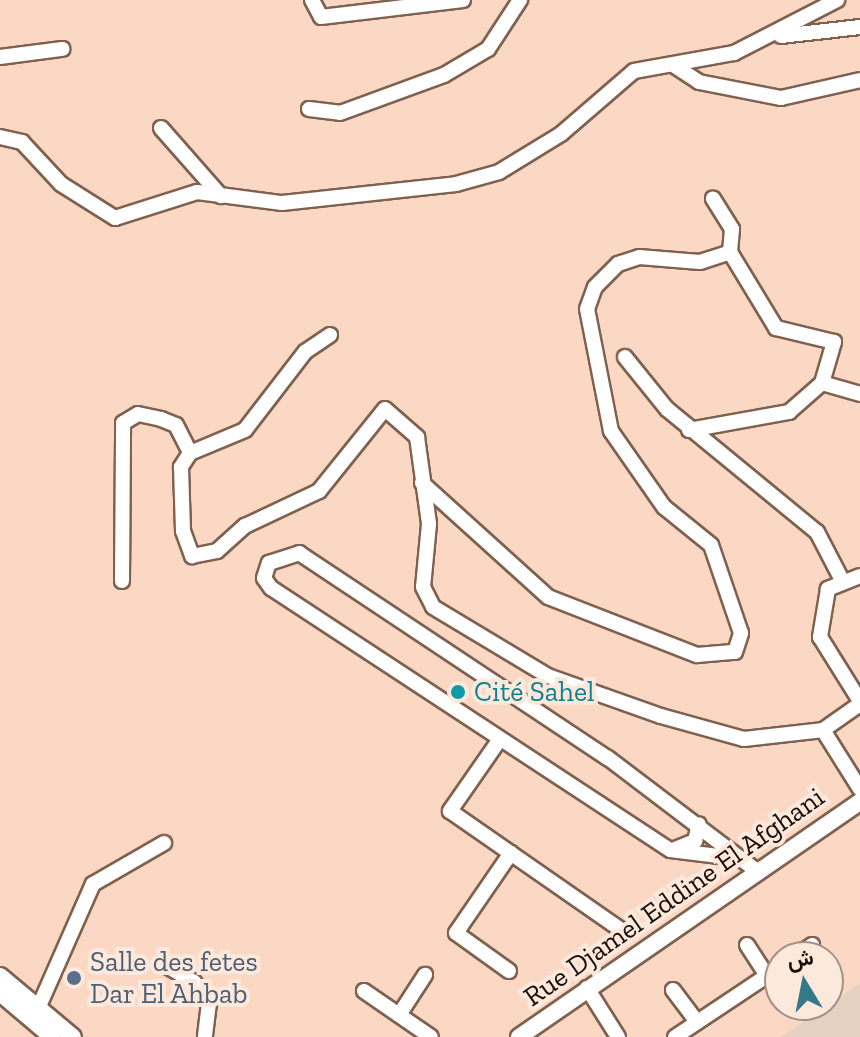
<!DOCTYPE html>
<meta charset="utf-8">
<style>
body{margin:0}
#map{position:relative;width:860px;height:1037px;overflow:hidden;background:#fad8c4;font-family:"Zilla Slab",Vazirmatn,serif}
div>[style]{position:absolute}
.education>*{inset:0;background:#e6d2c3}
.roads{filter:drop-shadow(2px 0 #7e614f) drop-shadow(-2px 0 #7e614f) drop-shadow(0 2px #7e614f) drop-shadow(0 -2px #7e614f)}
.minor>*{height:14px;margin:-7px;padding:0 7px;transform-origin:7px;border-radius:7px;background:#fff}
.major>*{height:16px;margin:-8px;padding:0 8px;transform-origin:8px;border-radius:8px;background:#fff}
.dots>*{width:22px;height:22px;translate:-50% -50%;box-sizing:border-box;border:4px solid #fde8dc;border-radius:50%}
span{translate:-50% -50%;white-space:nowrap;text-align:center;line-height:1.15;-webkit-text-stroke:8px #fde8dc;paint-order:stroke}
.culture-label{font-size:28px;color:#0d838f}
.left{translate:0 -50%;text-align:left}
.street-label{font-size:28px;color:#180e07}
.service-label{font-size:28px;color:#4e5e75}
.north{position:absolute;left:764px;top:941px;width:80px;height:80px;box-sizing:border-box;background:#fde8dc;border:2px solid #a19187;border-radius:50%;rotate:350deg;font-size:22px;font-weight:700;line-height:32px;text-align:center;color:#180e07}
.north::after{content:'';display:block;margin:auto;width:28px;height:36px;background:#347987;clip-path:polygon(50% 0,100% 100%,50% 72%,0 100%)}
</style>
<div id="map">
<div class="education">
<i style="clip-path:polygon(860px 983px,860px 1037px,780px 1037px,828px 1005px)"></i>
</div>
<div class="roads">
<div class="minor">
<i style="left:312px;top:0;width:19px;rotate:62deg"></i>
<i style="left:321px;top:17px;width:143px;rotate:-6.8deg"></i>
<i style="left:781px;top:36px;width:80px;rotate:-6.5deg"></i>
<i style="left:0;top:57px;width:63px;rotate:-7.4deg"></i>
<i style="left:673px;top:65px;width:31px;rotate:33deg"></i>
<i style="left:699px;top:82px;width:84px;rotate:11deg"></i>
<i style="left:781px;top:98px;width:81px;rotate:-12.8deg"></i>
<i style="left:309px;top:109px;width:31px;rotate:7deg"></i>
<i style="left:340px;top:113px;width:111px;rotate:-20.1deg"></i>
<i style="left:444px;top:75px;width:51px;rotate:-30.6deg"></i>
<i style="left:488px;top:49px;width:59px;rotate:-56.9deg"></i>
<i style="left:161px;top:128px;width:91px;rotate:48.6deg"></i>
<i style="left:0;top:137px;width:23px;rotate:13deg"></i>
<i style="left:22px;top:142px;width:57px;rotate:47.1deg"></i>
<i style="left:61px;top:184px;width:64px;rotate:32.2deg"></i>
<i style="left:115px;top:218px;width:86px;rotate:-17.6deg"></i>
<i style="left:197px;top:192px;width:86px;rotate:7.4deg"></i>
<i style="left:282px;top:203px;width:175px;rotate:-6.2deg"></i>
<i style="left:456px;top:184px;width:45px;rotate:-15.6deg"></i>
<i style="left:499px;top:172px;width:73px;rotate:-31.5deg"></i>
<i style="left:561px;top:134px;width:96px;rotate:-40.8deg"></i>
<i style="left:634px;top:71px;width:102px;rotate:-10.2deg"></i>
<i style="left:734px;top:53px;width:116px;rotate:-27.2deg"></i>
<i style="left:330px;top:335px;width:30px;rotate:146deg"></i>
<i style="left:305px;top:352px;width:98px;rotate:127.6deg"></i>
<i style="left:245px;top:430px;width:60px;rotate:157.3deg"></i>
<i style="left:190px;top:453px;width:17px;rotate:123deg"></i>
<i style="left:181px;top:467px;width:64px;rotate:88.2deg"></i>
<i style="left:183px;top:531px;width:27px;rotate:70deg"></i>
<i style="left:192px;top:556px;width:25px;rotate:-11deg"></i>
<i style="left:217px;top:551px;width:38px;rotate:-42deg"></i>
<i style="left:245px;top:526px;width:82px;rotate:-25.3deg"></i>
<i style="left:319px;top:491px;width:105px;rotate:-51.2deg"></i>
<i style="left:385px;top:409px;width:43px;rotate:41.2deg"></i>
<i style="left:417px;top:437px;width:88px;rotate:82.1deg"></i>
<i style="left:429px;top:524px;width:63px;rotate:95.4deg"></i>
<i style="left:423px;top:587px;width:22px;rotate:63deg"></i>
<i style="left:433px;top:607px;width:134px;rotate:31deg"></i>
<i style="left:548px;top:676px;width:120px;rotate:19.5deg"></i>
<i style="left:661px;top:716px;width:86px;rotate:15.5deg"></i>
<i style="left:744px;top:739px;width:80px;rotate:-6.5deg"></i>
<i style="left:625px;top:357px;width:67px;rotate:51.1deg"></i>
<i style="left:667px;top:409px;width:194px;rotate:39.4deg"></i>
<i style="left:817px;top:532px;width:54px;rotate:62.5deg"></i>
<i style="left:822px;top:383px;width:40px;rotate:16deg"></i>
<i style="left:689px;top:430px;width:102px;rotate:-10.2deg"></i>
<i style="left:789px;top:412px;width:44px;rotate:-41.3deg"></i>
<i style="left:822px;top:383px;width:43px;rotate:-73.7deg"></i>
<i style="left:834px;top:342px;width:60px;rotate:-166.4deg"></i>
<i style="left:776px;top:328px;width:89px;rotate:-121.2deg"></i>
<i style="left:422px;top:483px;width:170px;rotate:42.1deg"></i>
<i style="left:548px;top:597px;width:160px;rotate:21.3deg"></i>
<i style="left:697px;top:655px;width:38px;rotate:-5deg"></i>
<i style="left:735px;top:652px;width:20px;rotate:-72deg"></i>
<i style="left:741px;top:633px;width:93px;rotate:-108.8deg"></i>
<i style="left:711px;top:545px;width:60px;rotate:-141deg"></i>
<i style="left:664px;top:507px;width:93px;rotate:-124.9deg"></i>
<i style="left:611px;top:431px;width:124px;rotate:-101.1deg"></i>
<i style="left:587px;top:309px;width:23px;rotate:-70deg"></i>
<i style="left:595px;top:287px;width:33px;rotate:-45deg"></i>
<i style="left:618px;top:264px;width:22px;rotate:-18deg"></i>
<i style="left:639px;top:257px;width:61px;rotate:4.7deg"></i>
<i style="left:700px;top:262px;width:32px;rotate:-18deg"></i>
<i style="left:730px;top:252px;width:23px;rotate:-85deg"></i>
<i style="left:732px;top:229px;width:36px;rotate:-122deg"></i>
<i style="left:860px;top:576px;width:35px;rotate:158deg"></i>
<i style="left:828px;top:589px;width:49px;rotate:99.5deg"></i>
<i style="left:820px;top:637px;width:75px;rotate:58deg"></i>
<i style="left:122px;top:581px;width:158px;rotate:-89.6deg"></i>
<i style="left:123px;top:423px;width:17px;rotate:-31deg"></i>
<i style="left:138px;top:414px;width:24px;rotate:12deg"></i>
<i style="left:161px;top:419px;width:16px;rotate:22deg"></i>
<i style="left:176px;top:425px;width:31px;rotate:63deg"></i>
<i style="left:860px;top:704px;width:45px;rotate:144.9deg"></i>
<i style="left:823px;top:730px;width:70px;rotate:57.9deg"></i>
<i style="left:500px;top:739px;width:88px;rotate:124.8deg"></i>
<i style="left:450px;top:811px;width:212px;rotate:34.8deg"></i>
<i style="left:675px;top:849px;width:22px;rotate:-22deg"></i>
<i style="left:695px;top:841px;width:17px;rotate:-77deg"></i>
<i style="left:735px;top:858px;width:65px;rotate:-173deg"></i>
<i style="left:670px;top:850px;width:477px;rotate:-146.7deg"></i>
<i style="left:271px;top:588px;width:12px;rotate:-125deg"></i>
<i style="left:264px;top:578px;width:16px;rotate:-72deg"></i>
<i style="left:269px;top:563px;width:32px;rotate:-18deg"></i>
<i style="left:299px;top:553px;width:371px;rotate:33.6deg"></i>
<i style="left:608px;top:758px;width:183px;rotate:37.2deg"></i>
<i style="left:747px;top:945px;width:37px;rotate:57deg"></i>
<i style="left:795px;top:957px;width:21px;rotate:-35deg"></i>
<i style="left:163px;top:964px;width:36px;rotate:30deg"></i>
<i style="left:194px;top:982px;width:26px;rotate:54deg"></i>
<i style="left:209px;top:1003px;width:34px;rotate:97deg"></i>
<i style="left:509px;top:971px;width:65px;rotate:-144.4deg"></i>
<i style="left:456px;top:933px;width:97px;rotate:-55.5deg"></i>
<i style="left:587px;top:988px;width:58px;rotate:57.7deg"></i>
<i style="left:673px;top:990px;width:40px;rotate:53deg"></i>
<i style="left:364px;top:991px;width:81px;rotate:34.5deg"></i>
<i style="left:40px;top:1004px;width:131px;rotate:-66.2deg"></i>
<i style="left:93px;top:884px;width:82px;rotate:-30deg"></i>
<i style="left:399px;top:1015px;width:48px;rotate:-57deg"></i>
<i style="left:675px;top:1037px;width:126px;rotate:-33.7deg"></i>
</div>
<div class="major">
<i style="left:0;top:976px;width:95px;rotate:39.9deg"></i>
<i style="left:0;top:993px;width:68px;rotate:40.2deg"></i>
<i style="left:519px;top:1037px;width:414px;rotate:-34.6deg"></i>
</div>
</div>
<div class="dots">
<i style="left:458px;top:692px;background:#0f9aa8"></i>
<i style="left:74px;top:978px;background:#5c6f8a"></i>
</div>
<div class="culture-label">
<span class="left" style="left:474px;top:692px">Cité Sahel</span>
</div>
<div class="street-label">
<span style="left:674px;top:897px;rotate:-35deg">Rue Djamel Eddine El Afghani</span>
</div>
<div class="service-label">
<span class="left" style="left:90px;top:978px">Salle des fetes<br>Dar El Ahbab</span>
</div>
<div class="north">ش</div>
</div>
